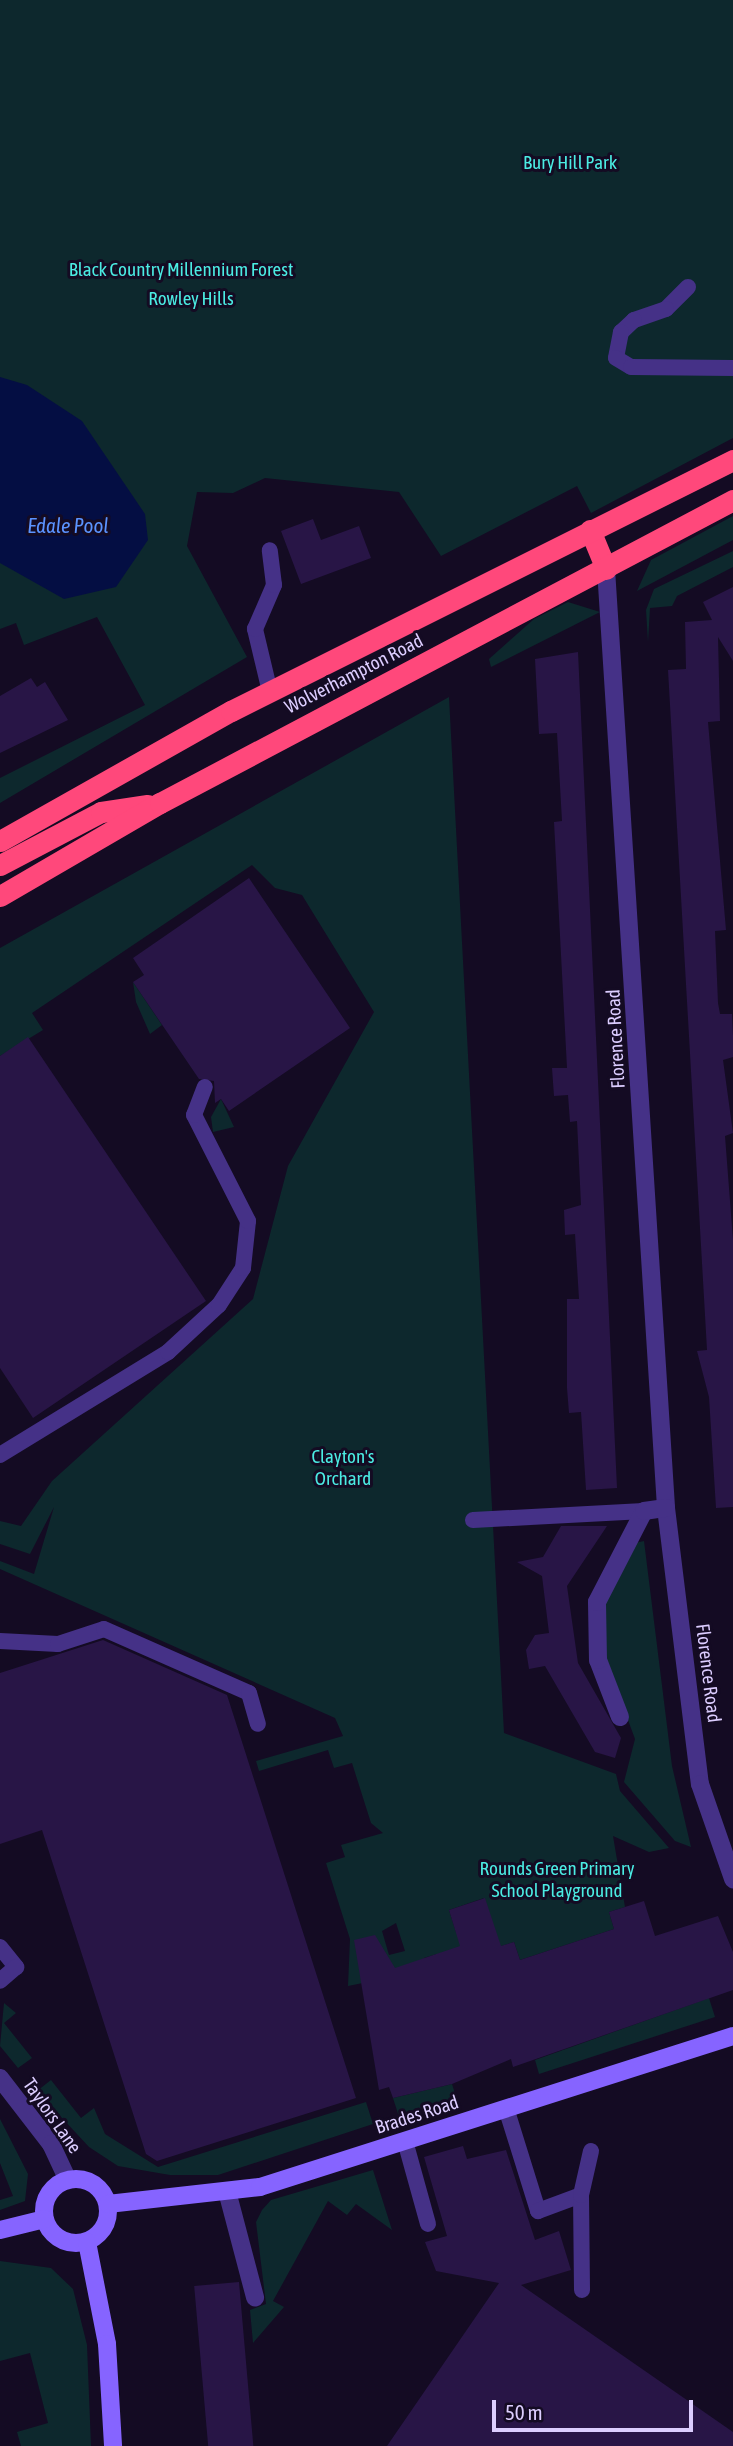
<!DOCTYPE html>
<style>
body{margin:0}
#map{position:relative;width:733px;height:2446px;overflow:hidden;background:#140b23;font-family:"Asap Condensed",sans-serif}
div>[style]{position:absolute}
.green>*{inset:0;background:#0d282d}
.water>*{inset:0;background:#040e43}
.building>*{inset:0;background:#281546;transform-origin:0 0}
.lane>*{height:16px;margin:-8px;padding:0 8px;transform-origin:8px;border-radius:8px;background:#453187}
.street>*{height:18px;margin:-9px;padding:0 9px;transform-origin:9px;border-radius:9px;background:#453187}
.secondary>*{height:18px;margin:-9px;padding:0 9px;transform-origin:9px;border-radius:9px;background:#8664ff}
.secondary>.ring{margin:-9px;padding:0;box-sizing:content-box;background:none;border:18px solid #8664ff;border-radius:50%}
.highway>*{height:21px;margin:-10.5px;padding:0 10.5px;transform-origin:10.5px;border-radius:10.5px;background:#ff487b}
span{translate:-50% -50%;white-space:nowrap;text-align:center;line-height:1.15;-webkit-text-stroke:6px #140b23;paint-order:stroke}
.park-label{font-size:19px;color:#4bece3}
.street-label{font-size:19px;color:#dccdff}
.water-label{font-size:21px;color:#5b93ff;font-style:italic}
.scale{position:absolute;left:492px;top:2400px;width:201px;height:32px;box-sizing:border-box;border:4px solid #dccdff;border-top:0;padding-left:9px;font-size:21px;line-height:24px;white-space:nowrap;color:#dccdff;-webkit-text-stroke:5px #140b23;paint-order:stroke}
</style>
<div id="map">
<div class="green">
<i style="clip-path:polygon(0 0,733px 0,733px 438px,591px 513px,577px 486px,441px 556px,399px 492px,265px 478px,233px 493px,197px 492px,187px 546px,247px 657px,0 803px,0 778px,145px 705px,97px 617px,24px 645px,16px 623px,0 629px)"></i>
<i style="clip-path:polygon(733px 516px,733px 540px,637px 591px,651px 560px)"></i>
<i style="clip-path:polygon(733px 551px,733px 567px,677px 596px,672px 606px,650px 608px,648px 642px,646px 610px,654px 589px)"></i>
<i style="clip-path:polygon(568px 602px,600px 612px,491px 667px,489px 659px,534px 619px)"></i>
<i style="clip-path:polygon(evenodd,449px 697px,504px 1733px,616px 1774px,620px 1791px,669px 1848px,649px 1852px,613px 1836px,625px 1907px,609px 1912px,614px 1929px,520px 1960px,514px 1942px,480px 1953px,437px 1954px,424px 1958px,427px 1970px,348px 1986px,350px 1939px,326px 1863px,345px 1857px,341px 1845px,383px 1833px,371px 1823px,352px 1763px,334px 1768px,328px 1750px,259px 1771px,256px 1761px,343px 1736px,335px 1718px,0 1569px,0 1561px,34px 1574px,54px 1507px,30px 1554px,0 1544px,0 1521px,21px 1526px,52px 1481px,253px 1299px,288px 1166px,374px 1012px,302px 895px,275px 888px,252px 865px,32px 1013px,43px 1030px,0 1056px,0 948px,449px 697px,484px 1898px,456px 1932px,449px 1910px,484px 1898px,449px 697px,396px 1923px,405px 1951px,389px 1955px,382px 1931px,396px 1923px)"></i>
<i style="clip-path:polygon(133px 982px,162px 1025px,150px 1034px,136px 1002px)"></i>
<i style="clip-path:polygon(221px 1099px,234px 1127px,213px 1132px,211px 1117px)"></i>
<i style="clip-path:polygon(644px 1541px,672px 1766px,691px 1847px,675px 1841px,624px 1782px,635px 1739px,605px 1658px,604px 1606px,635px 1543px)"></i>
<i style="clip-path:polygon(709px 1998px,715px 2017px,539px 2074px,535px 2060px)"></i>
<i style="clip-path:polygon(4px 2003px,16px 2013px,4px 2023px,32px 2058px,18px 2068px,0 2046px)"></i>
<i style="clip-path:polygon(51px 2080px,81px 2118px,94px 2108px,105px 2134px,158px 2167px,366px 2102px,373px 2124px,218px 2175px,170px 2175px,118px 2166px,89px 2147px,37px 2091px)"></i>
<i style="clip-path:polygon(452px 2084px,457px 2100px,400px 2120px,393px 2098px)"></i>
<i style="clip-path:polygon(0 2119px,28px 2174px,25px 2201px,0 2210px,0 2200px,13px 2196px,0 2163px)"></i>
<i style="clip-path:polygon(373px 2170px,392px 2230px,356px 2204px,347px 2215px,328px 2201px,273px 2301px,284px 2307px,253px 2343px,250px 2310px,266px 2304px,256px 2222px,262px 2210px,271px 2200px)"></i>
<i style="clip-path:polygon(0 2261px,51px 2268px,73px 2289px,87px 2345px,91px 2446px,21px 2446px,17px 2432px,48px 2423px,30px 2353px,0 2361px)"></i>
</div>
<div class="water">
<i style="clip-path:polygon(0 377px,27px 385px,82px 421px,145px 514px,148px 540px,116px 587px,64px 599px,0 563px)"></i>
</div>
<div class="building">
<i style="clip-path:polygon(313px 519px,321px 540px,359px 526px,371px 558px,301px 584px,281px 531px)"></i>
<i style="clip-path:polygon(733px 587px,733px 661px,718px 637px,720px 721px,708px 722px,726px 930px,715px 931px,718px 1003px,720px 1014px,732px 1014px,733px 1036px,733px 1057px,723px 1060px,733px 1133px,725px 1136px,733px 1240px,733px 1507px,716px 1508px,709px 1397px,697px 1351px,707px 1350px,668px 670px,686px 669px,685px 622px,712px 620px,703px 602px)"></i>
<i style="clip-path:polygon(578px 652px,617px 1488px,586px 1490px,581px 1412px,569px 1413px,567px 1388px,567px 1299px,579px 1299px,575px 1234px,565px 1235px,564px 1210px,581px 1205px,577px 1121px,570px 1122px,568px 1095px,554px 1096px,552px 1068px,567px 1068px,554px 822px,562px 821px,557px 733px,539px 734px,535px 659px)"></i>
<i style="clip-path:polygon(31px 678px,37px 687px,45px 682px,68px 720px,0 753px,0 696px)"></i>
<i style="clip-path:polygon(249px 878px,350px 1028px,229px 1111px,221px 1099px,215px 1103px,214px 1081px,199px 1079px,133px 982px,144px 975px,133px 958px)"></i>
<i style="clip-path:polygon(28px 1037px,206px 1301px,33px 1418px,0 1368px,0 1056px)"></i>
<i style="clip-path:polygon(561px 1526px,607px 1526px,567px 1586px,578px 1663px,621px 1738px,615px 1758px,595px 1752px,545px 1666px,529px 1669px,526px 1650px,535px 1635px,549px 1633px,542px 1576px,517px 1562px,543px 1557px)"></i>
<i style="clip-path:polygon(103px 1640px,227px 1695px,356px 2098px,157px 2161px,146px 2154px,42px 1830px,0 1844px,0 1673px)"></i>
<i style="clip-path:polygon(485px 1898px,501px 1946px,514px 1942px,520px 1960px,614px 1929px,609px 1912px,644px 1901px,655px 1936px,718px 1916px,733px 1952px,733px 1990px,513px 2067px,511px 2059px,452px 2084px,393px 2098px,389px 2087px,379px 2090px,354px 1940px,375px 1935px,395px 1968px,460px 1946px,449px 1910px)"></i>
<i style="clip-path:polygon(463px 2146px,467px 2159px,506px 2150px,535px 2240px,559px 2231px,571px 2270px,521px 2285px,733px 2432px,733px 2446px,387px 2446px,499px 2283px,436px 2271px,425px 2242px,447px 2236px,424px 2157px)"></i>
<i style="left:239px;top:2282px;width:165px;height:45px;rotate:85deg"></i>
</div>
<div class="lane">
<i style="left:688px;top:287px;width:31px;rotate:135deg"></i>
<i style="left:666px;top:309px;width:34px;rotate:161deg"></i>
<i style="left:634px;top:320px;width:18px;rotate:137deg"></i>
<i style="left:621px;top:332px;width:26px;rotate:101deg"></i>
<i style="left:616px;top:358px;width:17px;rotate:31deg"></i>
<i style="left:631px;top:367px;width:102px;rotate:0.6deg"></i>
<i style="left:270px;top:692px;width:65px;rotate:-103.4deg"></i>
<i style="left:255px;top:629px;width:48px;rotate:-66.6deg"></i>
<i style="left:274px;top:585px;width:35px;rotate:-97deg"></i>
<i style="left:0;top:1455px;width:197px;rotate:-31.5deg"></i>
<i style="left:168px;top:1352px;width:69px;rotate:-42.7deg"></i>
<i style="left:219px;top:1305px;width:44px;rotate:-57deg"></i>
<i style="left:243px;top:1268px;width:47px;rotate:-83.9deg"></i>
<i style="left:248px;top:1221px;width:119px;rotate:-117deg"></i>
<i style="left:194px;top:1115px;width:30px;rotate:-69deg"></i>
<i style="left:473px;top:1520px;width:171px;rotate:-3deg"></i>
<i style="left:0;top:1641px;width:58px;rotate:3deg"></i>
<i style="left:58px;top:1644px;width:48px;rotate:-18.1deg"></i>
<i style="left:104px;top:1629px;width:158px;rotate:23.8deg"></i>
<i style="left:249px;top:1693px;width:32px;rotate:74deg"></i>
<i style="left:0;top:1947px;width:26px;rotate:51deg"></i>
<i style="left:16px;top:1967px;width:21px;rotate:139deg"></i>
<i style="left:506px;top:2108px;width:108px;rotate:72.7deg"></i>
<i style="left:538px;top:2211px;width:46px;rotate:-20.4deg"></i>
<i style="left:405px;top:2141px;width:86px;rotate:74.5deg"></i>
<i style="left:582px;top:2290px;width:95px;rotate:-90.6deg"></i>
<i style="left:581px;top:2195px;width:45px;rotate:-77.2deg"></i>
</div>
<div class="street">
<i style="left:606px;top:569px;width:941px;rotate:86.34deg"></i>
<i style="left:666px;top:1508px;width:278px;rotate:83deg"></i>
<i style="left:700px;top:1784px;width:101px;rotate:70.8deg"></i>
<i style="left:620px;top:1717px;width:61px;rotate:-111.1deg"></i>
<i style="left:598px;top:1660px;width:58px;rotate:-91deg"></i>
<i style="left:597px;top:1602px;width:102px;rotate:-62.7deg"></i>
<i style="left:644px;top:1511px;width:22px;rotate:-8deg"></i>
<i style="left:0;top:2078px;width:83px;rotate:52.3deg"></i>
<i style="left:51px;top:2144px;width:40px;rotate:65deg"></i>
<i style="left:228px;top:2195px;width:106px;rotate:75.2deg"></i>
</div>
<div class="secondary">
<i class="ring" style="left:44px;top:2179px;width:46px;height:46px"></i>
<i style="left:108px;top:2204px;width:153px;rotate:-6.4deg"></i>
<i style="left:260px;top:2187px;width:497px;rotate:-17.7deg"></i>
<i style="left:0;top:2230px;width:46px;rotate:-13.7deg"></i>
<i style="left:87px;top:2242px;width:104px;rotate:78.9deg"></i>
<i style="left:107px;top:2344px;width:102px;rotate:86.6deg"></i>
</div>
<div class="highway">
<i style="left:590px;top:530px;width:42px;rotate:67.7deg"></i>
<i style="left:0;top:841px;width:265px;rotate:-29.4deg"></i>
<i style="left:231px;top:711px;width:561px;rotate:-26.57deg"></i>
<i style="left:0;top:865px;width:114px;rotate:-27.7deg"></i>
<i style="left:101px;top:812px;width:47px;rotate:-8.7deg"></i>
<i style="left:0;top:896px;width:185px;rotate:-30.2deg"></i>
<i style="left:160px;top:803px;width:648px;rotate:-27.87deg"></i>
</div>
<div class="park-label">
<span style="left:570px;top:163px">Bury Hill Park</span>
<span style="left:181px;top:270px">Black Country Millennium Forest</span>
<span style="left:191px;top:299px">Rowley Hills</span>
<span style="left:343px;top:1468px">Clayton's<br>Orchard</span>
<span style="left:557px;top:1880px">Rounds Green Primary<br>School Playground</span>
</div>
<div class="street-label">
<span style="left:354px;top:674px;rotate:-27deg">Wolverhampton Road</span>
<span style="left:616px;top:1039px;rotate:-93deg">Florence Road</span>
<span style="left:708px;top:1673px;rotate:83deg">Florence Road</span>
<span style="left:417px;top:2115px;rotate:-18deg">Brades Road</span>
<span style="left:52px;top:2116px;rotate:55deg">Taylors Lane</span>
</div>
<div class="water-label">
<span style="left:68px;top:525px">Edale Pool</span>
</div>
<div class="scale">50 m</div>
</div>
